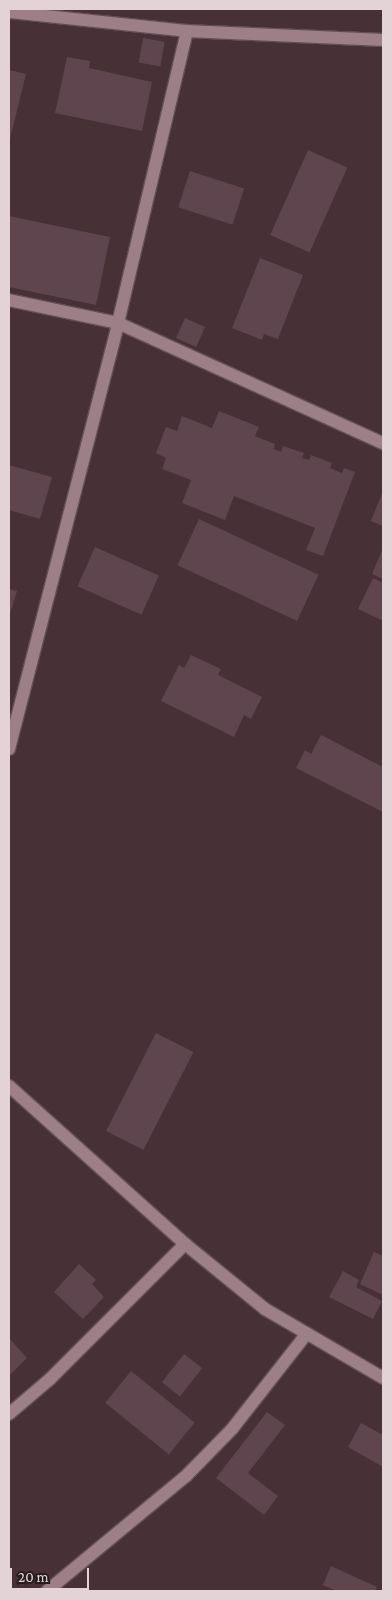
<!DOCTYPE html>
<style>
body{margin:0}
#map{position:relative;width:392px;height:1600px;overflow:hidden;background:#483037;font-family:"Crimson Pro",serif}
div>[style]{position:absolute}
.building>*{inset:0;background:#5f454d;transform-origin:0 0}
.roads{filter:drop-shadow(1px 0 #644f56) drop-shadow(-1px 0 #644f56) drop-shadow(0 1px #644f56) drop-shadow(0 -1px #644f56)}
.minor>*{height:12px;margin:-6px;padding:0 6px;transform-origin:6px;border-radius:6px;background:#9c7f87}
span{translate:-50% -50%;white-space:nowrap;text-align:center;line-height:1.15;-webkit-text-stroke:5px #271c1f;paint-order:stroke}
.frame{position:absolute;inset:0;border:10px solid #e3d3d7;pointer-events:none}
.scale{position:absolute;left:10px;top:1568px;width:79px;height:22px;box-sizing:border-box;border:2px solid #e3d3d7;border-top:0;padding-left:6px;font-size:15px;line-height:18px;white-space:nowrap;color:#e3d3d7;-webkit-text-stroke:4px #271c1f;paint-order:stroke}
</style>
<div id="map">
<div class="building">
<i style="left:143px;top:38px;width:22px;height:25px;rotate:10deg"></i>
<i style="clip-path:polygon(67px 57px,90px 61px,89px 68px,152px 82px,142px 131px,55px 113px)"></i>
<i style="clip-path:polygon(9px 70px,26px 74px,9px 143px)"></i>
<i style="left:308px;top:150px;width:43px;height:93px;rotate:24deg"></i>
<i style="left:190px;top:171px;width:57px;height:38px;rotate:18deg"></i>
<i style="clip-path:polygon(9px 216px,110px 237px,96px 305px,9px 287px)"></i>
<i style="clip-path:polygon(260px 258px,303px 275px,278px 339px,264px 334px,262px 340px,232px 328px)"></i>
<i style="left:185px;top:318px;width:22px;height:22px;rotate:24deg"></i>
<i style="clip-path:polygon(219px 411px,259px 427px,255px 436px,275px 444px,274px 449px,281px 452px,283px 446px,304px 453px,302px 458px,309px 460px,311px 455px,332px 463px,330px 468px,342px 473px,344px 468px,355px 472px,323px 556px,306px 550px,315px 528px,234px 496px,225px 520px,182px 503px,191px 480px,162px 469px,166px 458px,156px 453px,166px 427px,177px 431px,182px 416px,212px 428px)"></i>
<i style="clip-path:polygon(9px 465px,52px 477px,40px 519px,9px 510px)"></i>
<i style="clip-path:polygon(383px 491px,383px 526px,371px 521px)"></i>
<i style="left:199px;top:519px;width:132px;height:51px;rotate:25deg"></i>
<i style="left:95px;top:547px;width:70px;height:43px;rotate:24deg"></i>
<i style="clip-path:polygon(383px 548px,383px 579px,372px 574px)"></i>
<i style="clip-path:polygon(373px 578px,383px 583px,383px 621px,358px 609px)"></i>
<i style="clip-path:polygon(9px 589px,17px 591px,9px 617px)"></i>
<i style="clip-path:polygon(191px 655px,221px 669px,218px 675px,262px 697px,251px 719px,244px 715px,234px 737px,161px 701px,179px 665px,184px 668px)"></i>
<i style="clip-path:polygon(321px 735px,383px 767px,383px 812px,296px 768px,305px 750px,311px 754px)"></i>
<i style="left:156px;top:1033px;width:42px;height:110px;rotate:27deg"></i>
<i style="clip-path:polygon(374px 1252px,383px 1256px,383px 1295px,360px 1284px)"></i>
<i style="clip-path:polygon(79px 1264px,96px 1280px,92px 1284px,104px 1297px,83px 1319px,54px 1292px)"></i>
<i style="clip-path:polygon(343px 1271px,359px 1280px,356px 1287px,382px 1301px,373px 1319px,329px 1297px)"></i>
<i style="clip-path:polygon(9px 1338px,27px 1358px,9px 1376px)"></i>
<i style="left:184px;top:1354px;width:23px;height:36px;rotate:38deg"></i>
<i style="left:131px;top:1371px;width:82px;height:41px;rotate:39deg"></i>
<i style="clip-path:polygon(267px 1412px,285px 1425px,248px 1473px,278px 1496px,264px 1515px,216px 1478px)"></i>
<i style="clip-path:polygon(361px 1423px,383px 1435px,383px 1467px,348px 1447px)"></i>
<i style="clip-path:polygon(331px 1566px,377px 1587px,375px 1591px,337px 1591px,323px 1585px)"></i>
</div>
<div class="roads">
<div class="minor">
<i style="left:9px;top:12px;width:179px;rotate:6.1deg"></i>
<i style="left:9px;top:300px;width:111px;rotate:11.9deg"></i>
<i style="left:118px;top:323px;width:291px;rotate:24.4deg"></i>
<i style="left:9px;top:749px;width:440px;rotate:-75.6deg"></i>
<i style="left:118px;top:323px;width:300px;rotate:-76.7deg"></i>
<i style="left:187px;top:31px;width:196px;rotate:2.6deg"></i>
<i style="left:9px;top:1086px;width:237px;rotate:41.9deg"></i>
<i style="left:185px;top:1244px;width:103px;rotate:39.1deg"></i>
<i style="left:265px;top:1309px;width:137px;rotate:30.3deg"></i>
<i style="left:9px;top:1414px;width:54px;rotate:-40.5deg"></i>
<i style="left:50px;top:1379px;width:191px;rotate:-45deg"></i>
<i style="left:47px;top:1591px;width:180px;rotate:-39.6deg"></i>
<i style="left:186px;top:1476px;width:66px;rotate:-45.6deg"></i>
<i style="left:232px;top:1429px;width:118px;rotate:-51.9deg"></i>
</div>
</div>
<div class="frame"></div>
<div class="scale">20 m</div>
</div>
